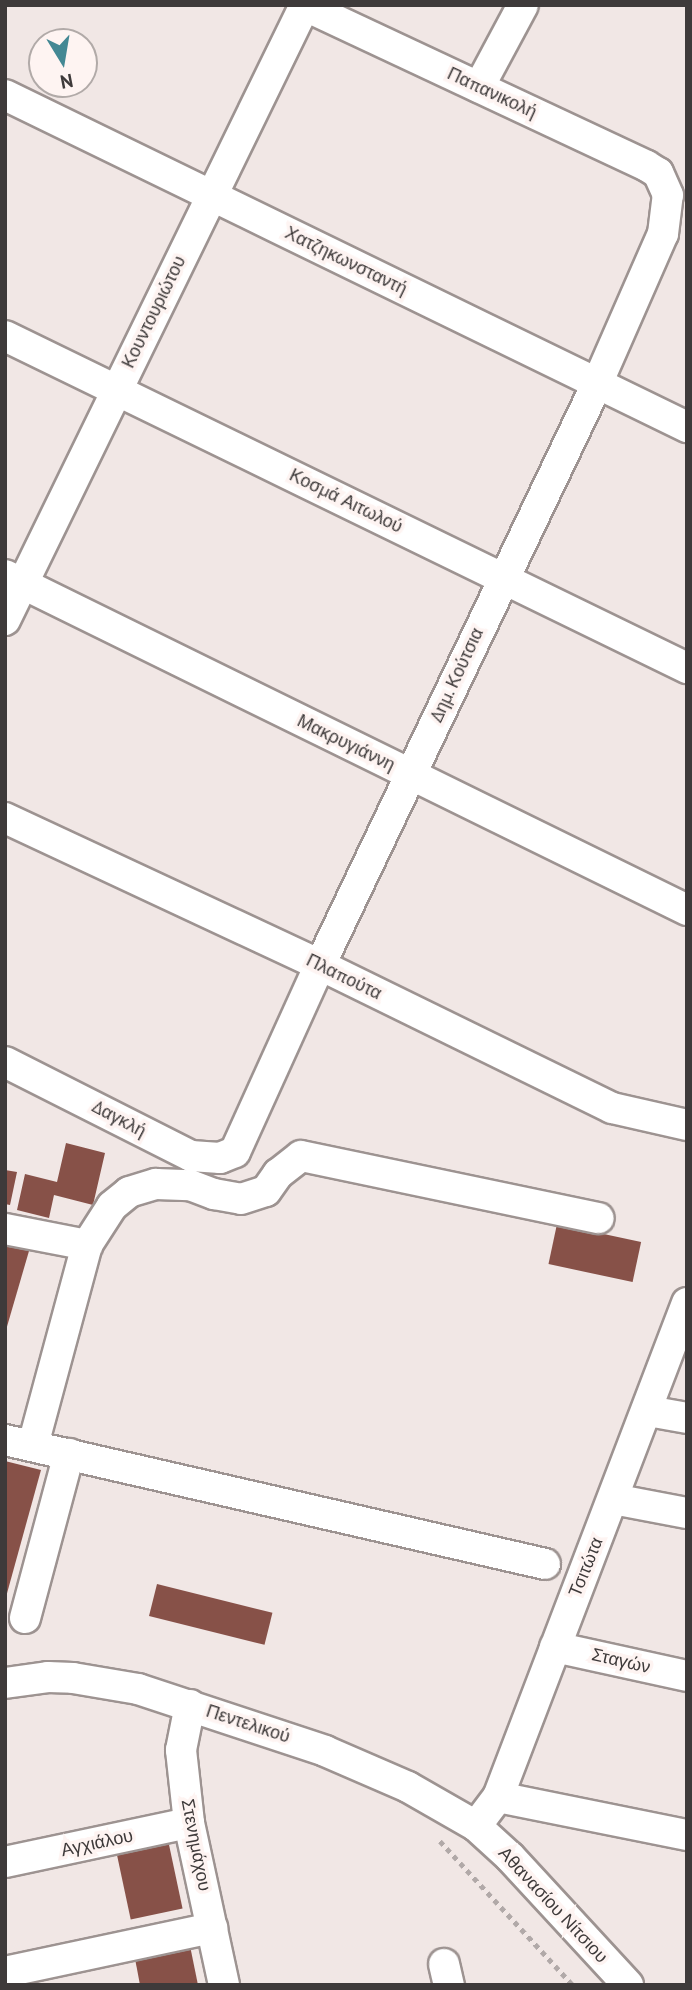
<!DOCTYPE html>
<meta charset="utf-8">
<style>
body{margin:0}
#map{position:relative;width:692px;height:1990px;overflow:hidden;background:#f1e7e5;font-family:"PT Sans",sans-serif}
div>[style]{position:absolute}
.building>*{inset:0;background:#875148;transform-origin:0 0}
.path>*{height:4.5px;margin-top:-2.25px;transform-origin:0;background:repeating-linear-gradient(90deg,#b1a9a8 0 5px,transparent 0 10px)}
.roads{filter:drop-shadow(2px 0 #9d9391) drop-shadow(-2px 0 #9d9391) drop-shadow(0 2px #9d9391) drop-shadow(0 -2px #9d9391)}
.minor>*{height:30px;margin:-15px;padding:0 15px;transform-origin:15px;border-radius:15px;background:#fff}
span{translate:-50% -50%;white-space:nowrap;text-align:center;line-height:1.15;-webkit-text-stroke:7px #fef4f2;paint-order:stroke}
.street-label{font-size:18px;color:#3e3a3a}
.frame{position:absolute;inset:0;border:7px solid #3e3a3a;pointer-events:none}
.north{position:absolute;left:28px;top:28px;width:70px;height:70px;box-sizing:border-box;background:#fef4f2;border:2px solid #b1aaa8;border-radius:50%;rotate:169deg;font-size:19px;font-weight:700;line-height:28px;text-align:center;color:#3e3a3a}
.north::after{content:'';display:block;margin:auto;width:24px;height:32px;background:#438894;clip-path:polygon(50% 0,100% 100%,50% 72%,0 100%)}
</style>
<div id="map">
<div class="building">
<i style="clip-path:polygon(66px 1143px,105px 1153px,93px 1205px,54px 1195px,49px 1218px,17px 1210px,25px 1174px,57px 1182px)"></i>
<i style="clip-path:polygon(5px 1170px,17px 1172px,10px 1205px,5px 1204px)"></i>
<i style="left:557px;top:1224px;width:86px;height:41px;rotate:12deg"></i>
<i style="clip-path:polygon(5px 1244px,29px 1251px,6px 1330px,5px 1330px)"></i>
<i style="clip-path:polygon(5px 1461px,41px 1470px,6px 1597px,5px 1597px)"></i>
<i style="left:157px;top:1584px;width:119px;height:33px;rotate:14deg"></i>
<i style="left:168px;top:1840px;width:70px;height:53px;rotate:78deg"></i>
<i style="clip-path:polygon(188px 1936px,198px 1985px,140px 1985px,133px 1948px)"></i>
</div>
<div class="path">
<i style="left:440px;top:1841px;width:196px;rotate:47.3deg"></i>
</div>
<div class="roads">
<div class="minor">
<i style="left:479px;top:87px;width:93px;rotate:-61.8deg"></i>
<i style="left:5px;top:95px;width:759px;rotate:25.96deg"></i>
<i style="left:5px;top:336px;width:759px;rotate:25.96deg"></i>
<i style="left:5px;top:575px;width:760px;rotate:26.16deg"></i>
<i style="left:5px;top:620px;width:684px;rotate:-64deg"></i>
<i style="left:5px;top:818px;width:348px;rotate:25deg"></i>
<i style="left:320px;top:965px;width:325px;rotate:26.1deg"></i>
<i style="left:612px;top:1108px;width:77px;rotate:12.8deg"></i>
<i style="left:5px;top:1062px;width:208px;rotate:26.8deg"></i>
<i style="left:191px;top:1156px;width:29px;rotate:4deg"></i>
<i style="left:220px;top:1158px;width:16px;rotate:-22deg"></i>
<i style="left:235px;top:1152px;width:205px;rotate:-65.6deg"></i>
<i style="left:320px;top:965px;width:644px;rotate:-64.51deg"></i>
<i style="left:597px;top:384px;width:164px;rotate:-66.3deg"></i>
<i style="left:663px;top:234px;width:39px;rotate:-83deg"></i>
<i style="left:668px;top:195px;width:24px;rotate:-114deg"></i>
<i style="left:658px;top:173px;width:13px;rotate:-148deg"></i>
<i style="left:647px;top:166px;width:380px;rotate:-154.9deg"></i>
<i style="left:5px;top:1229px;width:84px;rotate:11deg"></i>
<i style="left:648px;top:1411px;width:40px;rotate:10deg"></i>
<i style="left:5px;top:1440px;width:554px;rotate:12.93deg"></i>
<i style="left:33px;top:1445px;width:207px;rotate:-74.9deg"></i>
<i style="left:87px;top:1245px;width:46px;rotate:-57.3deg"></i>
<i style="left:112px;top:1206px;width:22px;rotate:-39deg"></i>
<i style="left:129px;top:1192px;width:28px;rotate:-17deg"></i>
<i style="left:156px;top:1184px;width:34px;rotate:2deg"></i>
<i style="left:190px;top:1185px;width:26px;rotate:21deg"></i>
<i style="left:214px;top:1194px;width:27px;rotate:10deg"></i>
<i style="left:241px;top:1199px;width:26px;rotate:-18deg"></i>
<i style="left:266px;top:1191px;width:21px;rotate:-55deg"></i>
<i style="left:278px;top:1174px;width:29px;rotate:-38deg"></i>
<i style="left:301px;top:1156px;width:304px;rotate:11.8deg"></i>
<i style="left:613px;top:1499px;width:75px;rotate:10.7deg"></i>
<i style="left:25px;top:1618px;width:170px;rotate:-75deg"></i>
<i style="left:555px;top:1647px;width:135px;rotate:12.4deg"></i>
<i style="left:5px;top:1683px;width:43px;rotate:-7.9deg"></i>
<i style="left:48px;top:1677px;width:25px;rotate:2deg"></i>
<i style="left:73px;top:1678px;width:66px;rotate:9.6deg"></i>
<i style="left:138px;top:1689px;width:197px;rotate:18.3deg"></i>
<i style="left:325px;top:1751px;width:90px;rotate:23.4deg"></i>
<i style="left:408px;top:1787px;width:78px;rotate:29.8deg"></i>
<i style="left:476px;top:1826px;width:46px;rotate:42.4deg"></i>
<i style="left:510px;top:1857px;width:174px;rotate:47.3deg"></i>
<i style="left:190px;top:1705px;width:46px;rotate:101.3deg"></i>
<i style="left:181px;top:1750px;width:73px;rotate:83.7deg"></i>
<i style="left:189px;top:1823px;width:166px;rotate:77.8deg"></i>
<i style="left:498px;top:1797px;width:193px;rotate:11.4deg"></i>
<i style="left:476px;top:1826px;width:36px;rotate:-53deg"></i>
<i style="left:498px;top:1797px;width:529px;rotate:-69.06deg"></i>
<i style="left:5px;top:1862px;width:188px;rotate:-12deg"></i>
<i style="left:444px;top:1964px;width:22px;rotate:77deg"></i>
<i style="left:5px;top:1972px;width:212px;rotate:-12deg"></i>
</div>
</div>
<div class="street-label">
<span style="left:492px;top:93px;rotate:25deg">Παπανικολή</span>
<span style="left:346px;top:261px;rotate:26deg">Χατζηκωνσταντή</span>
<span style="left:154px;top:312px;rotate:-64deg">Κουντουριώτου</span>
<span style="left:346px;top:501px;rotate:26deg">Κοσμά Αιτωλού</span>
<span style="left:457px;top:675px;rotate:-65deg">Δημ. Κούτσια</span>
<span style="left:346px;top:743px;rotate:26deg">Μακρυγιάννη</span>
<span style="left:344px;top:977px;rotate:26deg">Πλαπούτα</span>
<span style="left:119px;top:1119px;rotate:28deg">Δαγκλή</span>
<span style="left:586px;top:1567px;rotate:-68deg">Τσιτώτα</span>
<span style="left:621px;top:1661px;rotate:13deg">Σταγών</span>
<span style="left:248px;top:1724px;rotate:18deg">Πεντελικού</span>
<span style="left:97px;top:1843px;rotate:-12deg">Αγχιάλου</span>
<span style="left:196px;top:1845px;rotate:79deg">Στενημάχου</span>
<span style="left:553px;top:1905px;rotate:47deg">Αθανασίου Νίτσιου</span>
</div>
<div class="frame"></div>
<div class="north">N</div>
</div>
